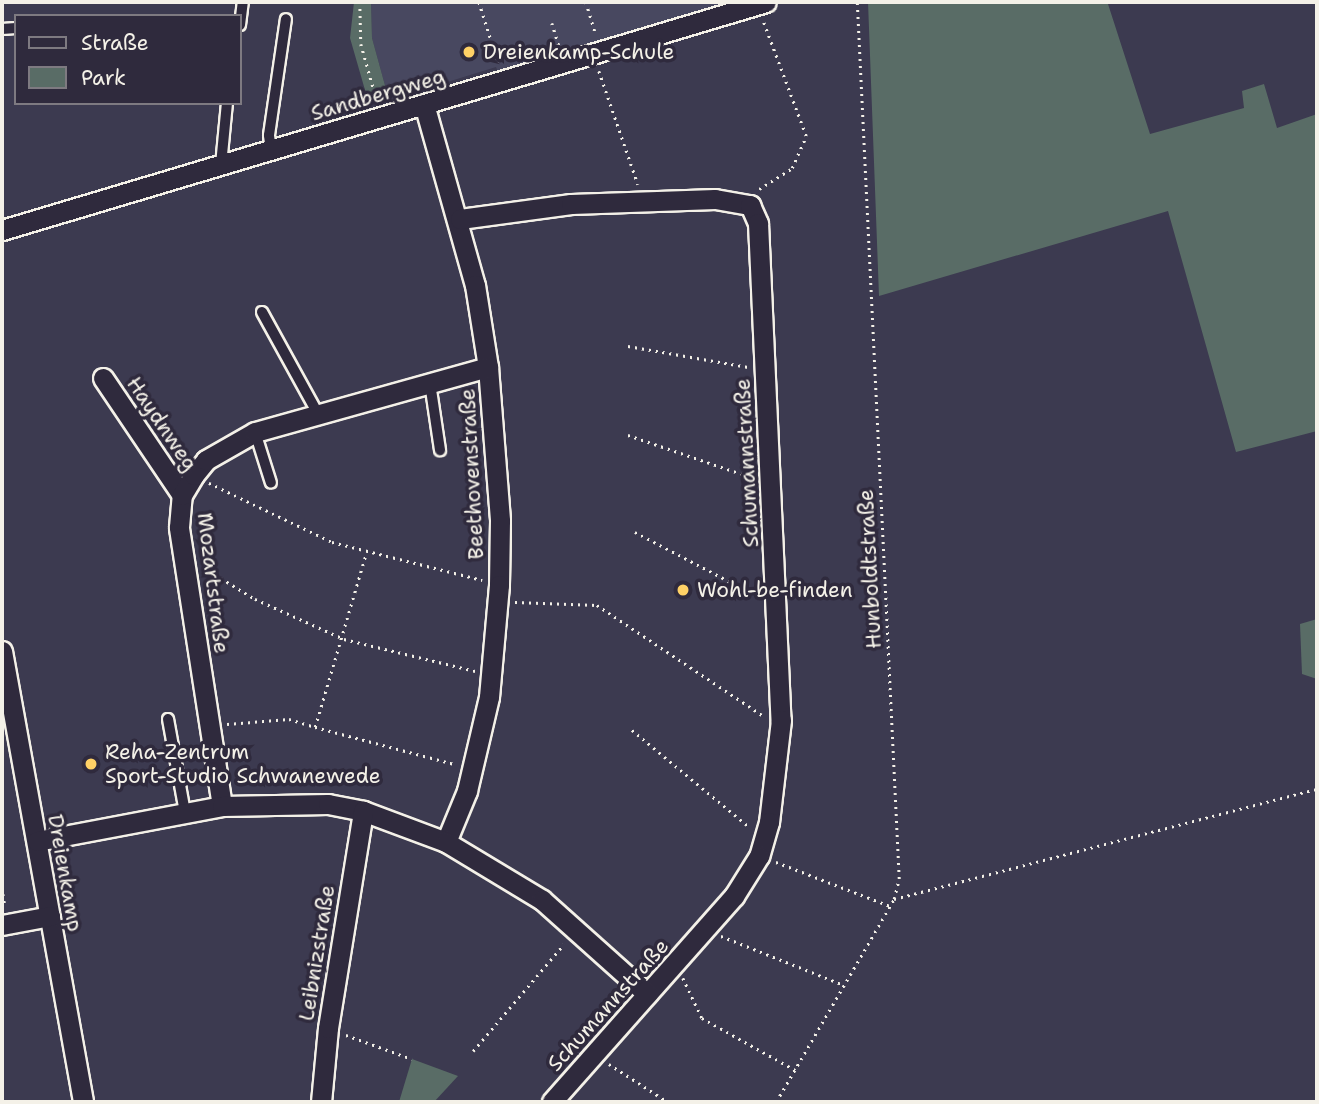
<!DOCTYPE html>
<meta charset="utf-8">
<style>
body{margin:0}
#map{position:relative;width:1319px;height:1104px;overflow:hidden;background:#3c3a50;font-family:"Shantell Sans",sans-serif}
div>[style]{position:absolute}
.built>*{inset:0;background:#484860}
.green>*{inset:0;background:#596c66}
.path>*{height:2.5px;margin-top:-1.25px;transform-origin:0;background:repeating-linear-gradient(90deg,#f4f1e8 0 2px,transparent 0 7px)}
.roads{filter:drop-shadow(2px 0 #f4f1e8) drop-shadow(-2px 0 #f4f1e8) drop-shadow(0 2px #f4f1e8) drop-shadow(0 -2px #f4f1e8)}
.lane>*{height:10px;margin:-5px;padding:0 5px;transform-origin:5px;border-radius:5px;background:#2f2a3d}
.street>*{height:19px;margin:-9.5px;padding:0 9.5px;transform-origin:9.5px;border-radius:9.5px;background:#2f2a3d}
.dots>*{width:19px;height:19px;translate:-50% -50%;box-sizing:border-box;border:4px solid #2f2a3d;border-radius:50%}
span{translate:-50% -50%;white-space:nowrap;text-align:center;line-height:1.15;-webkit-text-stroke:7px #2f2a3d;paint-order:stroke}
.poi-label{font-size:21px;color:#f4f1e8}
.left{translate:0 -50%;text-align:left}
.street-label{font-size:21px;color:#f4f1e8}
.frame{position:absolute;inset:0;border:4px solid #f4f1e8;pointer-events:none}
.legend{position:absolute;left:14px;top:14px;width:228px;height:91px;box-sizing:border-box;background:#2f2a3d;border:2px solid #7e7a81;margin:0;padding:9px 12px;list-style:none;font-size:21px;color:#f4f1e8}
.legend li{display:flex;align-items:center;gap:14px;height:35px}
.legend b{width:35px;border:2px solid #7e7a81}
</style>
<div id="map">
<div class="built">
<i style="clip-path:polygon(371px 2px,729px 2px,498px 72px,496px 67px,389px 100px,372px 38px)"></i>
</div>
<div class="green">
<i style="clip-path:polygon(354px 2px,371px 2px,372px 38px,389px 100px,369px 104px,350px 38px)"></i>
<i style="clip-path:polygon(868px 2px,1114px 2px,1108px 4px,1150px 134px,1244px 108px,1242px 91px,1264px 84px,1277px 128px,1317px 114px,1317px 431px,1236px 452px,1168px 211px,879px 296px)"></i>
<i style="clip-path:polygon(1317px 619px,1317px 679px,1302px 674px,1300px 624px)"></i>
<i style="clip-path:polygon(412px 1059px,458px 1076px,434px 1102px,399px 1102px)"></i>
</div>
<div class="path">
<i style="left:360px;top:2px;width:42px;rotate:88.6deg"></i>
<i style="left:361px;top:44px;width:59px;rotate:74.3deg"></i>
<i style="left:479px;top:2px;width:63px;rotate:72.4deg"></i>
<i style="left:586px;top:2px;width:34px;rotate:73deg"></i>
<i style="left:552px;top:23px;width:24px;rotate:73deg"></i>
<i style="left:599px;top:71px;width:120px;rotate:71deg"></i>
<i style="left:759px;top:189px;width:39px;rotate:-32deg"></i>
<i style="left:792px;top:168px;width:35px;rotate:-66deg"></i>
<i style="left:806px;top:136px;width:123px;rotate:-110.5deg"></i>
<i style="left:628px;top:346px;width:122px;rotate:9.9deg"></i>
<i style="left:628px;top:435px;width:130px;rotate:18.9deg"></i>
<i style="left:209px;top:483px;width:136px;rotate:25.6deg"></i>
<i style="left:332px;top:542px;width:155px;rotate:14.2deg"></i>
<i style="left:635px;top:532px;width:127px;rotate:27.6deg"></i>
<i style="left:748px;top:591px;width:9px;rotate:-21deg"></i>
<i style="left:203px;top:567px;width:61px;rotate:31.6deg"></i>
<i style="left:255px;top:599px;width:98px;rotate:24.2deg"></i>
<i style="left:344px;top:639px;width:135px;rotate:13.7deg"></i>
<i style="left:515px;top:602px;width:82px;rotate:2.1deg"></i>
<i style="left:597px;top:605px;width:202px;rotate:33.7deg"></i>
<i style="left:227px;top:724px;width:62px;rotate:-4.6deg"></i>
<i style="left:289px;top:719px;width:27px;rotate:17deg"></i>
<i style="left:315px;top:727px;width:180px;rotate:-73.6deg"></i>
<i style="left:315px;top:727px;width:144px;rotate:14.9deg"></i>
<i style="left:632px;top:730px;width:151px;rotate:39.6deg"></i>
<i style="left:776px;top:862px;width:122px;rotate:21.1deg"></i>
<i style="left:2px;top:887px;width:18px;rotate:81deg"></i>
<i style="left:894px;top:899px;width:437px;rotate:-14.6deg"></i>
<i style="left:721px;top:936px;width:132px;rotate:21.7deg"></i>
<i style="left:683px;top:978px;width:44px;rotate:64.6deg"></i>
<i style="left:702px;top:1018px;width:107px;rotate:29.2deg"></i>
<i style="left:346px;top:1035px;width:70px;rotate:20deg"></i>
<i style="left:473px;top:1051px;width:140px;rotate:-49.6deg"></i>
<i style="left:609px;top:1064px;width:70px;rotate:32.8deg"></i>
<i style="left:776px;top:1102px;width:235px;rotate:-59.8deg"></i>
<i style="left:894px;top:899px;width:21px;rotate:-76deg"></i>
<i style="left:899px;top:879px;width:878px;rotate:-92.74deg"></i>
</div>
<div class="roads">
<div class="lane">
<i style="left:240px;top:25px;width:23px;rotate:-83deg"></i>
<i style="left:2px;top:29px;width:14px;rotate:-4deg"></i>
<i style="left:271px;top:150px;width:15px;rotate:-98deg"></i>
<i style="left:269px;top:135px;width:117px;rotate:-81.7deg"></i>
<i style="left:221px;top:165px;width:62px;rotate:-84.5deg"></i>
<i style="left:262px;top:312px;width:114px;rotate:61.2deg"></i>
<i style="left:430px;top:383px;width:68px;rotate:81.5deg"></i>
<i style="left:255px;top:432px;width:53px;rotate:72.6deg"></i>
<i style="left:168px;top:719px;width:96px;rotate:79.7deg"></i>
</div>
<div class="street">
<i style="left:424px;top:104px;width:188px;rotate:74.3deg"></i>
<i style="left:475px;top:285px;width:83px;rotate:81deg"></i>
<i style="left:488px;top:367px;width:154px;rotate:85.5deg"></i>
<i style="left:500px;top:521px;width:64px;rotate:90.9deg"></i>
<i style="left:499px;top:585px;width:112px;rotate:95.1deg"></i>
<i style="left:489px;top:697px;width:97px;rotate:103.2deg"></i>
<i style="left:467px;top:791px;width:55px;rotate:112.4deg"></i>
<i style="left:460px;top:219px;width:112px;rotate:-7.7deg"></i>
<i style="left:571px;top:204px;width:144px;rotate:-2deg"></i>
<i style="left:715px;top:199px;width:36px;rotate:10deg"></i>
<i style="left:750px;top:205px;width:20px;rotate:66deg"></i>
<i style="left:758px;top:223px;width:498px;rotate:87.4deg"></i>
<i style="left:781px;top:720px;width:103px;rotate:96.7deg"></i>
<i style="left:769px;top:822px;width:35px;rotate:106deg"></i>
<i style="left:759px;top:856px;width:47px;rotate:122deg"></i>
<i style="left:734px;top:896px;width:275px;rotate:131.5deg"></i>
<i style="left:2px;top:230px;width:797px;rotate:-16.62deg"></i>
<i style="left:103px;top:378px;width:141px;rotate:56deg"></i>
<i style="left:2px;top:651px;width:458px;rotate:79.8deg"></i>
<i style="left:222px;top:806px;width:282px;rotate:-98.8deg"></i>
<i style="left:179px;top:527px;width:32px;rotate:-85deg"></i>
<i style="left:182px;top:495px;width:23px;rotate:-59deg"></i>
<i style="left:194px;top:475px;width:19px;rotate:-51deg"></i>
<i style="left:206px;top:460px;width:56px;rotate:-29.7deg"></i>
<i style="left:255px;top:432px;width:242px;rotate:-15.6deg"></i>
<i style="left:37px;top:841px;width:188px;rotate:-10.7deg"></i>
<i style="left:222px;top:806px;width:106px;rotate:-1.1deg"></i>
<i style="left:328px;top:804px;width:36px;rotate:11deg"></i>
<i style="left:363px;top:811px;width:89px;rotate:20.5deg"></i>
<i style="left:446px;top:842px;width:112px;rotate:31.1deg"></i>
<i style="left:542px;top:900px;width:141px;rotate:41.8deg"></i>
<i style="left:2px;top:925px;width:49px;rotate:-10.6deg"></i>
<i style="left:321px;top:1102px;width:74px;rotate:-84.6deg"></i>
<i style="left:328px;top:1028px;width:220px;rotate:-80.8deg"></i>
</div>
</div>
<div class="dots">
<i style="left:469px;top:52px;background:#ffd166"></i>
<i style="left:683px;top:590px;background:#ffd166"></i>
<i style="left:91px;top:764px;background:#ffd166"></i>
</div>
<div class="poi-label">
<span class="left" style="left:483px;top:52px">Dreienkamp-Schule</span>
<span class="left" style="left:697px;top:590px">Wohl-be-finden</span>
<span class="left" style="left:105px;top:764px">Reha-Zentrum<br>Sport-Studio Schwanewede</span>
</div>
<div class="street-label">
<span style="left:378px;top:95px;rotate:-16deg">Sandbergweg</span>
<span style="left:162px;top:424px;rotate:56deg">Haydnweg</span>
<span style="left:747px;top:463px;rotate:-93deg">Schumannstraße</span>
<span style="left:472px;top:474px;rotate:-93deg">Beethovenstraße</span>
<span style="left:870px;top:569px;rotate:-93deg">Hunboldtstraße</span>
<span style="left:213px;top:583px;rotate:83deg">Mozartstraße</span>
<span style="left:65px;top:873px;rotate:80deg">Dreienkamp</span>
<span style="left:317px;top:953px;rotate:-81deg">Leibnizstraße</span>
<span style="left:608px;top:1005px;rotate:-48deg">Schumannstraße</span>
</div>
<div class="frame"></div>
<ul class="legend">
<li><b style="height:9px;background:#2f2a3d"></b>Straße</li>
<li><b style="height:19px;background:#596c66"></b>Park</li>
</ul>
</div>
